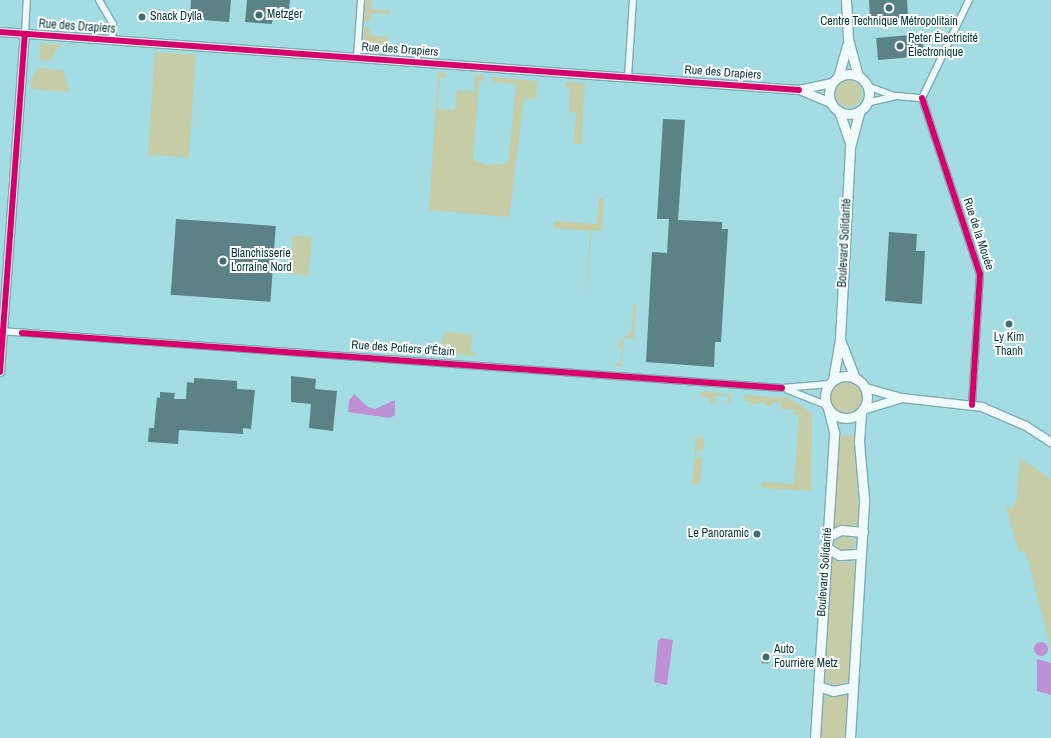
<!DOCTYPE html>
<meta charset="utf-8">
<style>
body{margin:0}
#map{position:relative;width:1051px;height:738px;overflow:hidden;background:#a3dce2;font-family:"Archivo Narrow",sans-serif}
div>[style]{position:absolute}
.green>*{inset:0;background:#c6cda6;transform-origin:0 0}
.round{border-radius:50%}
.water>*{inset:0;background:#be90d5}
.building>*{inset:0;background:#5a8287;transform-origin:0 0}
.roads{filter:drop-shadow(1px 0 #7cacb1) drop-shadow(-1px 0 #7cacb1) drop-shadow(0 1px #7cacb1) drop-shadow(0 -1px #7cacb1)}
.minor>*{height:6px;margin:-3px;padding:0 3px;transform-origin:3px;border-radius:3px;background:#f1fafb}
.tertiary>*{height:8px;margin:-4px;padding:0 4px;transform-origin:4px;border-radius:4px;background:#f1fafb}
.secondary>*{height:9px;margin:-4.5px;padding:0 4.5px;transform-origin:4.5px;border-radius:4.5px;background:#f1fafb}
.secondary>.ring{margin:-4.5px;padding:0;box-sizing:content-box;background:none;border:9px solid #f1fafb;border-radius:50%}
.cycleway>*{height:6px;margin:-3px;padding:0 3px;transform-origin:3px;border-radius:3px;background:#d6006c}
.dots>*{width:11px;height:11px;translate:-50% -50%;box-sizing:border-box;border:2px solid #fff;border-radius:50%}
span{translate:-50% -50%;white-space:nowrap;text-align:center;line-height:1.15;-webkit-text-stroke:4px #fff;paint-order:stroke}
.poi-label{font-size:12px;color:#04363b}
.left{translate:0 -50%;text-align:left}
.right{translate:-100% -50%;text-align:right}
.street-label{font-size:12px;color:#04363b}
</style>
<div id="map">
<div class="green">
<i style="clip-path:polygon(366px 0,372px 0,371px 9px,389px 10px,389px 14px,371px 13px,370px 22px,364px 21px)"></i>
<i style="clip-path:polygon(364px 27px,370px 27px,369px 35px,389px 37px,388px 44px,417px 47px,416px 52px,384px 49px,384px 46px,363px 40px)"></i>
<i style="clip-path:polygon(40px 43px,63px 45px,55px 51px,52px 60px,40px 61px)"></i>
<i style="left:155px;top:52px;width:41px;height:103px;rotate:4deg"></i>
<i style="clip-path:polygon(39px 68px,63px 70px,70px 92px,31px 89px,32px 77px)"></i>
<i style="clip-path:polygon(438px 72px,446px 73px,446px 77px,440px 77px,438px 109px,455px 110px,457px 90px,474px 92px,475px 75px,484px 76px,484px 81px,479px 81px,473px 160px,488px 165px,508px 163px,516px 84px,493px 82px,492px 77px,537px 81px,536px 99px,524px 99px,509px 217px,429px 210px)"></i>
<i class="round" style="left:836px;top:81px;width:26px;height:26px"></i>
<i style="clip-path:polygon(566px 82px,585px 83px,581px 144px,574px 144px,576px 113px,569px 112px,570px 88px,565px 87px)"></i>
<i style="clip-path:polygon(599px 198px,604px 198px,602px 231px,592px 230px,585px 305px,590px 231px,554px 228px,554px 221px,597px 224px)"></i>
<i style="left:293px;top:235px;width:19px;height:39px;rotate:6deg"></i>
<i style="clip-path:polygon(636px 304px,634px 339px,624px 338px,622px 366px,615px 366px,615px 363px,621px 363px,622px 347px,616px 347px,620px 341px,631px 333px,633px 306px)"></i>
<i style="clip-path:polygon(444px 332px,472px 334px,471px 350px,477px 356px,436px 353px,436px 348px,442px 348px)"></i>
<i class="round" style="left:830px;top:381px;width:32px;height:32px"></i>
<i style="clip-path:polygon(701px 391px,731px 394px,731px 403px,727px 403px,728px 396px,716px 395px,715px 404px,710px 403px,710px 398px,700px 397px)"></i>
<i style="clip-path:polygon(744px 395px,789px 398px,812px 413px,811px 491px,761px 488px,762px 482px,794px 484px,799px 415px,794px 415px,794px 409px,781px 409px,781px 403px,773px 403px,772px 407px,765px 406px,765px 402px,751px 405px,751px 401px,744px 401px)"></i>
<i style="clip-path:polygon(839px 435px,854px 435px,859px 524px,834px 530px)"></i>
<i style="clip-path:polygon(696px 437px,704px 437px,703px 451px,697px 450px,696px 458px,702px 458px,700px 484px,692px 484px)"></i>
<i style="clip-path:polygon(1020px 458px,1051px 479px,1051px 649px,1026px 552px,1018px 550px,1006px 507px,1014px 508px,1017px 498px)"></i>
<i style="clip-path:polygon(844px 535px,856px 541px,853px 549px,842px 550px,833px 543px)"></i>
<i style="clip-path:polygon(831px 556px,843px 562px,857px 563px,850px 677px,841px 686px,826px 682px,823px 673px)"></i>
<i style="clip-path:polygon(842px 694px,849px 696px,846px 738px,819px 738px,822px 698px)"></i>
</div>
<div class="water">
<i style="clip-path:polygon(354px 394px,368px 407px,375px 409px,395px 400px,395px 415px,390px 418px,348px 412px,349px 401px)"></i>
<i style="clip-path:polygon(661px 638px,673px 640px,667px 685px,654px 682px,658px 641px)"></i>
<i class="round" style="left:1034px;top:642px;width:14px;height:14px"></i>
<i style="clip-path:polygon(1037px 659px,1051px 663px,1051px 695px,1037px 691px)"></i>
</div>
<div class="building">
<i style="clip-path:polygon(191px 0,231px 0,229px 22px,190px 19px)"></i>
<i style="clip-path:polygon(247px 0,290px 0,289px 9px,273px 7px,272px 24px,245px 22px)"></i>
<i style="clip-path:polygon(869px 0,907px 0,908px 15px,901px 15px,901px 19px,870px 21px)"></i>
<i style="left:922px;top:34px;width:22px;height:46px;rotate:85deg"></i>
<i style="clip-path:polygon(663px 119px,685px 120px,678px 220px,722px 222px,722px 229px,728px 229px,721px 342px,715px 342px,714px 367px,646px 362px,652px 252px,667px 253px,669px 219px,657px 219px)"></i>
<i style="left:176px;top:219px;width:100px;height:76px;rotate:4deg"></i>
<i style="clip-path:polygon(889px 232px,917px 234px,916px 251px,925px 251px,922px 304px,885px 301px)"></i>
<i style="clip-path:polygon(291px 376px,316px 379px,315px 389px,337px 391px,333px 431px,309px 428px,311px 404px,291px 402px)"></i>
<i style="clip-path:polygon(194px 378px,237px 381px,237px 389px,255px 390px,251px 429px,243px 428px,243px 434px,179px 430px,178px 444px,148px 442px,149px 428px,154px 428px,157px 397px,160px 398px,160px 392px,175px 393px,174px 399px,186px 399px,187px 382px,194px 383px)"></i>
<i style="left:763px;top:652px;width:7px;height:11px;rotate:8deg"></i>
</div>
<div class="roads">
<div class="minor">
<i style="left:99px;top:0;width:28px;rotate:60deg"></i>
<i style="left:113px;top:24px;width:16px;rotate:94deg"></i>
<i style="left:969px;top:0;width:109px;rotate:115.6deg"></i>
<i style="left:922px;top:98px;width:185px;rotate:71.8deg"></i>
<i style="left:980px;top:274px;width:131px;rotate:93.5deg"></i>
<i style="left:25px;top:34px;width:34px;rotate:-87deg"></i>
<i style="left:357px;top:57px;width:57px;rotate:-86deg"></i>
<i style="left:628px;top:77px;width:77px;rotate:-86.3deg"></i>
<i style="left:867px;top:86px;width:30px;rotate:20deg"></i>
<i style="left:866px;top:103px;width:32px;rotate:-13deg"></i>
<i style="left:897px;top:96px;width:25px;rotate:5deg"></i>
<i style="left:0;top:331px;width:784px;rotate:4.17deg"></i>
<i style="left:782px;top:388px;width:48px;rotate:-4.8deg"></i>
<i style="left:788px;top:390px;width:41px;rotate:21.5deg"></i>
</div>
<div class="tertiary">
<i style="left:0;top:32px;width:801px;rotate:4.15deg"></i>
<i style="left:799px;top:90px;width:34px;rotate:-12deg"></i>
<i style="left:800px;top:90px;width:34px;rotate:23deg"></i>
<i style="left:0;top:372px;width:339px;rotate:-85.8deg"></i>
<i style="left:866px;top:388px;width:37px;rotate:16deg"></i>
<i style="left:902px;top:398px;width:81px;rotate:6.4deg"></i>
<i style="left:982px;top:407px;width:48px;rotate:23.4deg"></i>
<i style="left:1026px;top:426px;width:30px;rotate:33deg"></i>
<i style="left:863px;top:410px;width:38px;rotate:-17deg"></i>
</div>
<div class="secondary">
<i style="left:846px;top:0;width:39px;rotate:87deg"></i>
<i style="left:848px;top:39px;width:38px;rotate:75deg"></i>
<i class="ring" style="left:829px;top:74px;width:31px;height:31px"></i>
<i style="left:838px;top:77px;width:33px;rotate:-74deg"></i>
<i style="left:839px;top:111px;width:34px;rotate:71deg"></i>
<i style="left:841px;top:342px;width:39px;rotate:69deg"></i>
<i class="ring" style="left:825px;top:376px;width:33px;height:33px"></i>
<i style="left:833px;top:380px;width:42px;rotate:-80.3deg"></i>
<i style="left:840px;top:339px;width:192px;rotate:-87deg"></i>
<i style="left:850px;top:147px;width:38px;rotate:-75deg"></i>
<i style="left:827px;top:537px;width:16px;rotate:-27deg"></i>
<i style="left:841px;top:530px;width:22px;rotate:5deg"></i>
<i style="left:826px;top:547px;width:15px;rotate:32deg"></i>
<i style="left:839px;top:555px;width:22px;rotate:-3deg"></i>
<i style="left:818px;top:686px;width:16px;rotate:18deg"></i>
<i style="left:833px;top:691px;width:20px;rotate:-11deg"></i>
<i style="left:815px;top:738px;width:307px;rotate:-86.4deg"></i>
<i style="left:834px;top:432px;width:25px;rotate:-104deg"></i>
<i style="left:850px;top:738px;width:239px;rotate:-86.6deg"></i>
<i style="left:864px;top:499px;width:57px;rotate:-95deg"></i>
<i style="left:859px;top:442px;width:29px;rotate:-86deg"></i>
</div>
</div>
<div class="cycleway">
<i style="left:0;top:32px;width:801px;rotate:4.15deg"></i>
<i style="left:922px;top:98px;width:185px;rotate:71.8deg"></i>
<i style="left:980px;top:274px;width:131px;rotate:93.5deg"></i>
<i style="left:22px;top:333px;width:762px;rotate:4.14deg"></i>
<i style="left:0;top:372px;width:339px;rotate:-85.8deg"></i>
</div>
<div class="dots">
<i style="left:889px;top:8px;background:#3c7075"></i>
<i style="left:259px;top:15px;background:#3c7075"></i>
<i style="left:142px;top:17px;background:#3c7075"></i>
<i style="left:900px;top:46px;background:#3c7075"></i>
<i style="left:223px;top:261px;background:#3c7075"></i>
<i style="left:1009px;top:324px;background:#3c7075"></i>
<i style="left:757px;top:534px;background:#3c7075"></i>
<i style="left:766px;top:657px;background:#3c7075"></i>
</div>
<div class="poi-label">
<span class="left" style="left:267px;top:15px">Metzger</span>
<span class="left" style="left:150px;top:17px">Snack Dylla</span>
<span style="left:889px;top:22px">Centre Technique Métropolitain</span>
<span class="left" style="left:908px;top:46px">Peter Électricité<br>Électronique</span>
<span class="left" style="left:231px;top:261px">Blanchisserie<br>Lorraine Nord</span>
<span style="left:1009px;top:345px">Ly Kim<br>Thanh</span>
<span class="right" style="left:749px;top:534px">Le Panoramic</span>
<span class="left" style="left:774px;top:657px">Auto<br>Fourrière Metz</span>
</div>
<div class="street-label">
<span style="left:77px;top:27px;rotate:4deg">Rue des Drapiers</span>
<span style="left:400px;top:50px;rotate:4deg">Rue des Drapiers</span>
<span style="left:723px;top:73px;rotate:4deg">Rue des Drapiers</span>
<span style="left:978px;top:234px;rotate:72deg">Rue de la Mouée</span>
<span style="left:845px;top:243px;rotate:-87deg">Boulevard Solidarité</span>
<span style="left:403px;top:349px;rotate:4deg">Rue des Potiers d'Étain</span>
<span style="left:825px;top:572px;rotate:-86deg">Boulevard Solidarité</span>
</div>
</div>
